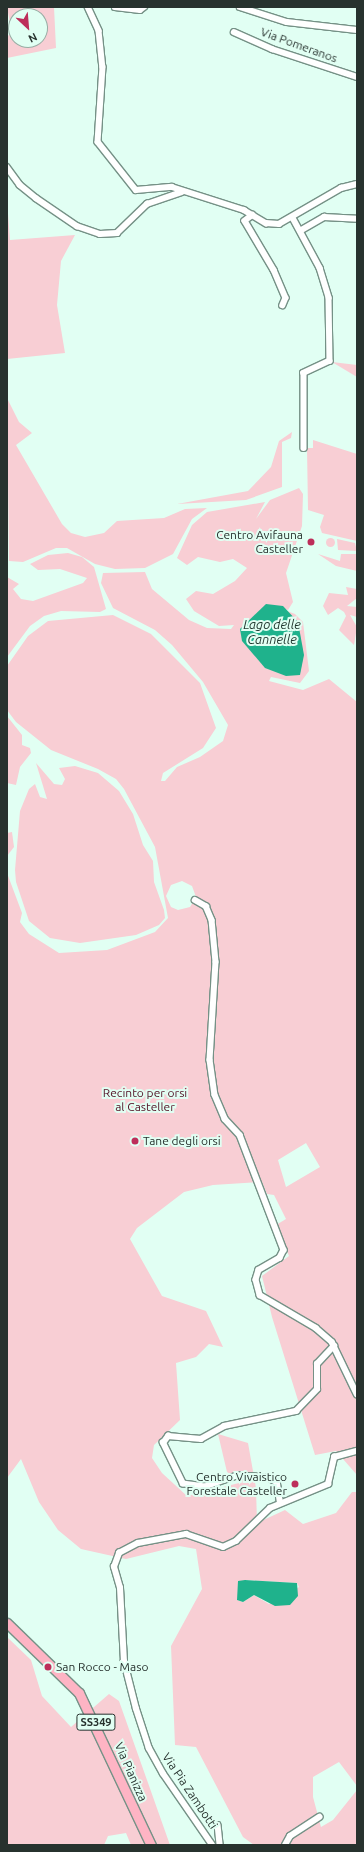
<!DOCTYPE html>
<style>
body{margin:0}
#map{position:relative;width:364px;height:1852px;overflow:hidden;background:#e1fff3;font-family:Ubuntu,sans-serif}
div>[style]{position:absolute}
.green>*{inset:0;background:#f8ced4}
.round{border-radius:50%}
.water>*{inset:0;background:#1fb28c}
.roads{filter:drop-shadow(1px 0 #759186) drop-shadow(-1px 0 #759186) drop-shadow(0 1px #759186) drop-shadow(0 -1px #759186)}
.street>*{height:5.5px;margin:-2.75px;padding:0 2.75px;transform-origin:2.75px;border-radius:2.75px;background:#fff}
.primary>*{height:9px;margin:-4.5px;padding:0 4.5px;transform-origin:4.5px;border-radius:4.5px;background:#feb4c4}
.dots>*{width:11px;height:11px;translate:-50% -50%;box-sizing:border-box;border:2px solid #e1fff3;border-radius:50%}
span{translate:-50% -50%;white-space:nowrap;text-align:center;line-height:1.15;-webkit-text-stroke:4px #e1fff3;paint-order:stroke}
.shield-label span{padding:1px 3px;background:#e1fff3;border:1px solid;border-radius:3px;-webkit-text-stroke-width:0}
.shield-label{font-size:11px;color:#27322e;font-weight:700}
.street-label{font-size:12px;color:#27322e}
.poi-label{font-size:12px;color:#27322e}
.right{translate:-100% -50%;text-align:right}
.left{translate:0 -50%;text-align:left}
.park-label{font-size:12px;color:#541326}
.water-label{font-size:13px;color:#1e342c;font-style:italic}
.frame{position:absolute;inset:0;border:8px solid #27322e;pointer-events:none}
.north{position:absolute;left:8px;top:8px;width:40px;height:40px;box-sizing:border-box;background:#e1fff3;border:1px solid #97ada4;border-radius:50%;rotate:154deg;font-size:11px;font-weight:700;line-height:16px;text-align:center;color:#27322e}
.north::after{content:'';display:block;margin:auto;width:14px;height:18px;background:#bd2e5a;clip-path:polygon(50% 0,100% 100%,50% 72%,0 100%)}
</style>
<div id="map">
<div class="green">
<i style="clip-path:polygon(evenodd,7px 7px,54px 7px,56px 48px,7px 58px,7px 36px,12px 34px,7px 7px,16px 16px,40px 16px,40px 40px,16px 40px,16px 16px)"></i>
<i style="clip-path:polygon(7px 200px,10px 240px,75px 235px,61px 261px,57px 305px,65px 353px,7px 359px)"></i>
<i style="clip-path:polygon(332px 362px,357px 365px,357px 377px)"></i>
<i style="clip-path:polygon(7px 398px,19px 422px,32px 433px,16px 445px,62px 524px,71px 533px,85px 537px,104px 533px,117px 521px,164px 518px,185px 509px,207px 508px,192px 519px,173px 554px,145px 568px,115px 569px,95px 564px,67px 548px,56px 548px,23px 562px,9px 561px)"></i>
<i style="clip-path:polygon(292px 432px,291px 438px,282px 442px,282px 487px,246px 500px,177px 504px,248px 491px,271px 467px,279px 441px)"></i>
<i style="clip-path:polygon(313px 440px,357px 454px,357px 541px,322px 533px,320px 527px,324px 515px,308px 510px,307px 448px,313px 448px)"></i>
<i style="clip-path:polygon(evenodd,299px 488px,303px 494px,302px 526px,286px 573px,293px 602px,288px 610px,274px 606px,295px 614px,303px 622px,309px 671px,300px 683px,271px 677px,269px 681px,303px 690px,329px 679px,357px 702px,357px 1475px,336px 1451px,315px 1455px,272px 1317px,262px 1276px,289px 1256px,276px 1225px,286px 1219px,274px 1195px,267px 1194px,262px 1182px,213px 1185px,184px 1192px,137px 1228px,130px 1239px,162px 1296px,206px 1311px,223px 1347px,209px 1344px,196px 1357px,176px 1363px,180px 1420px,154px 1445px,152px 1458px,162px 1473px,187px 1496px,243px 1482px,227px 1472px,218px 1434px,248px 1443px,256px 1488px,257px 1523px,285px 1510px,303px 1524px,336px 1513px,352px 1492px,357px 1492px,357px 1786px,339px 1762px,313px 1777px,313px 1797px,321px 1827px,333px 1820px,357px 1790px,356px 1845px,254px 1845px,243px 1837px,196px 1747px,175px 1745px,171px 1646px,202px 1589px,196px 1549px,179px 1546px,126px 1559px,81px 1549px,58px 1530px,39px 1502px,21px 1459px,7px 1478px,7px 873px,22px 913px,20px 922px,29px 934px,59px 953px,107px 950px,155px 932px,168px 918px,155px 847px,124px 789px,116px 779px,98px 769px,51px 750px,16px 722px,7px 710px,7px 666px,28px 636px,48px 621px,113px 615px,151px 634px,200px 683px,216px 728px,203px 748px,163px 773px,161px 781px,165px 781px,177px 767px,200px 757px,223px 741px,228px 725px,203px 682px,172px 645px,155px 630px,113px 608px,101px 583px,103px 573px,145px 572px,152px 589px,189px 620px,207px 628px,231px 629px,234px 625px,219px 626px,194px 611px,186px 599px,196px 591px,213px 594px,235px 581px,247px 568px,233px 559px,220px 562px,198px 557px,187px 565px,177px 558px,192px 525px,207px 512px,265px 502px,256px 519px,270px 500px,299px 488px,182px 881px,192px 886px,196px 897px,190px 907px,178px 910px,171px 907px,166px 896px,171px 885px,182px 881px,299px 488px,306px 1143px,320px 1167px,286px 1187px,278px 1160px,306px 1143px,299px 488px,245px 1580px,297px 1583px,299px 1587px,269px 1604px,254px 1595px,243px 1602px,237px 1600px,245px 1580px)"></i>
<i class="round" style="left:325.5px;top:537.5px;width:9px;height:9px"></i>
<i style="clip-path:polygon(337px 539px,355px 543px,357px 551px,338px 550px)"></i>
<i style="clip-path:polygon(68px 553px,82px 557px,94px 567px,106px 609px,100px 612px,61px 611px,44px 616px,30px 626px,7px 657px,7px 577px,19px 584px,13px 589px,21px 599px,33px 601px,83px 583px,87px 578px,60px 569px,38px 570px,30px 564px,48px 555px)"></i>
<i style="clip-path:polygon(318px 554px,340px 561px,341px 554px,357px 554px,357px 571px,336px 566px)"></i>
<i style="clip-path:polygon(346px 587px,357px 589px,357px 598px,347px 606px,357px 607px,357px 617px,350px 615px,357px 627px,354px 645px,339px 630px,346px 616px,344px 612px,338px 608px,328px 615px,323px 606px,329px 593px,348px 595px)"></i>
<i style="clip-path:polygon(7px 716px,22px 735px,22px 745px,30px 748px,31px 753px,20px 767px,16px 785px,7px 783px)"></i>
<i style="clip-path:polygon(36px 763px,54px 784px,62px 785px,65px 779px,59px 768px,75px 766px,98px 773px,119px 791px,133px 814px,143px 845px,153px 861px,154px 882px,164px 910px,165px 918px,159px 925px,136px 935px,80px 943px,50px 938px,29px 921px,16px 882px,15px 870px,20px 811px,29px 789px,35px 784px,40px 797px,47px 799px)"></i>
<i style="clip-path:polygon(12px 832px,14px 847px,7px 856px,7px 833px)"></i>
<i style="clip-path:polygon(7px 1637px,31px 1660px,42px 1696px,71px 1727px,109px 1694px,119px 1701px,170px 1845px,131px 1845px,126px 1833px,108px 1836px,104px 1845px,7px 1845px)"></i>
</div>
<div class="water">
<i style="clip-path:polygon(266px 604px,283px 606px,298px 622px,304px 655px,300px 675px,286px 676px,265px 668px,242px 641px,240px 629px)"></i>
<i style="clip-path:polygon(245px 1580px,297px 1583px,298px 1596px,290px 1605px,275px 1606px,254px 1595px,243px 1602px,237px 1600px,238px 1581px)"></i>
</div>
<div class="roads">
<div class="street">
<i style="left:88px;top:7px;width:26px;rotate:65deg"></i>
<i style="left:99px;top:31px;width:36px;rotate:84deg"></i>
<i style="left:103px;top:67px;width:75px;rotate:93.8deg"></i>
<i style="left:98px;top:142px;width:61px;rotate:51.6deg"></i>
<i style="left:136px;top:190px;width:36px;rotate:-5deg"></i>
<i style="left:172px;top:187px;width:76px;rotate:17.7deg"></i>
<i style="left:244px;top:210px;width:26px;rotate:31deg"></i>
<i style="left:266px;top:223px;width:13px;rotate:4deg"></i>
<i style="left:279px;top:224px;width:72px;rotate:-30.1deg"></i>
<i style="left:341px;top:188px;width:16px;rotate:-14deg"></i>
<i style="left:115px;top:7px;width:25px;rotate:7deg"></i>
<i style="left:140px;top:10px;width:5px;rotate:-37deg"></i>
<i style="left:240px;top:7px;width:49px;rotate:17.7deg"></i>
<i style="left:287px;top:22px;width:70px;rotate:6.5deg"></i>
<i style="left:234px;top:32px;width:42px;rotate:24.1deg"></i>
<i style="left:272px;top:49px;width:89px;rotate:18.2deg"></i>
<i style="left:7px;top:167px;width:22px;rotate:54deg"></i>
<i style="left:20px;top:185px;width:21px;rotate:39deg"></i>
<i style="left:36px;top:198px;width:50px;rotate:34.3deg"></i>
<i style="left:77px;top:226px;width:24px;rotate:19deg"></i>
<i style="left:100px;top:234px;width:17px;rotate:-3deg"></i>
<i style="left:117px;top:233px;width:42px;rotate:-44deg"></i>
<i style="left:147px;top:204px;width:36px;rotate:-19deg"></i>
<i style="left:253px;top:215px;width:10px;rotate:143deg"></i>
<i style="left:245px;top:221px;width:57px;rotate:59.4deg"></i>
<i style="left:274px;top:270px;width:30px;rotate:67deg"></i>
<i style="left:286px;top:298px;width:8px;rotate:113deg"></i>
<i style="left:293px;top:218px;width:57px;rotate:61.6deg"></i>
<i style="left:320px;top:268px;width:31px;rotate:73deg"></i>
<i style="left:329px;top:298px;width:63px;rotate:89.1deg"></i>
<i style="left:330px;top:361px;width:29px;rotate:155deg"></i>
<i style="left:304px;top:373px;width:75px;rotate:90deg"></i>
<i style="left:300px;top:231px;width:28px;rotate:-30deg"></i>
<i style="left:324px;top:217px;width:33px;rotate:3deg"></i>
<i style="left:195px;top:900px;width:13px;rotate:29deg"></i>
<i style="left:206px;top:906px;width:15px;rotate:67deg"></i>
<i style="left:212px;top:920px;width:42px;rotate:84.6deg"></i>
<i style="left:216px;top:962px;width:98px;rotate:93.5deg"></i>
<i style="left:210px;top:1060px;width:35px;rotate:82deg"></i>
<i style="left:215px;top:1095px;width:26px;rotate:67deg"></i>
<i style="left:225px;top:1119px;width:22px;rotate:47deg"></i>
<i style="left:240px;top:1135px;width:123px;rotate:69.1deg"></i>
<i style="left:284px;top:1250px;width:9px;rotate:117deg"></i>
<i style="left:280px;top:1258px;width:24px;rotate:150deg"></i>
<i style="left:259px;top:1270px;width:10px;rotate:107deg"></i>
<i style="left:256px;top:1280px;width:16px;rotate:75deg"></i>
<i style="left:260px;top:1295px;width:65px;rotate:30.5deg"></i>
<i style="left:316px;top:1328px;width:21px;rotate:41deg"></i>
<i style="left:332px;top:1342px;width:58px;rotate:64.3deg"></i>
<i style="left:280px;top:1503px;width:20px;rotate:-99deg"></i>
<i style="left:277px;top:1483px;width:9px;rotate:-148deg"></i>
<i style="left:269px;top:1478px;width:32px;rotate:-176deg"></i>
<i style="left:237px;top:1476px;width:34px;rotate:161deg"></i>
<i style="left:205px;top:1487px;width:22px;rotate:-172deg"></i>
<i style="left:183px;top:1484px;width:46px;rotate:-116deg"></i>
<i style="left:163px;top:1443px;width:9px;rotate:-54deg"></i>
<i style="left:168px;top:1436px;width:33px;rotate:5deg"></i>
<i style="left:201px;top:1439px;width:26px;rotate:-29deg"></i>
<i style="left:224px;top:1426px;width:74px;rotate:-11.8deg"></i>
<i style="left:296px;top:1411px;width:30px;rotate:-46deg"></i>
<i style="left:317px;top:1389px;width:25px;rotate:-90deg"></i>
<i style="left:317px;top:1364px;width:25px;rotate:-47deg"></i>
<i style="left:218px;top:1825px;width:20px;rotate:84deg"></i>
<i style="left:212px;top:1845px;width:86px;rotate:-124.6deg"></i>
<i style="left:163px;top:1774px;width:29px;rotate:-119deg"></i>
<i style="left:149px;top:1749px;width:42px;rotate:-108deg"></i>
<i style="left:136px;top:1709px;width:49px;rotate:-104.3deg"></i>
<i style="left:124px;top:1662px;width:74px;rotate:-93.1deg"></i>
<i style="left:120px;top:1588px;width:22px;rotate:-106deg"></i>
<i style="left:114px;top:1567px;width:15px;rotate:-70deg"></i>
<i style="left:119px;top:1553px;width:21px;rotate:-28deg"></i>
<i style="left:138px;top:1543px;width:49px;rotate:-10.6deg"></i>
<i style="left:186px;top:1534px;width:39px;rotate:19deg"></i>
<i style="left:223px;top:1547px;width:14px;rotate:-25deg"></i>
<i style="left:236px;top:1541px;width:47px;rotate:-44.1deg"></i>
<i style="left:270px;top:1508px;width:63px;rotate:-22.5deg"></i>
<i style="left:328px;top:1484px;width:28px;rotate:-77deg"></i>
<i style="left:334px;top:1457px;width:24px;rotate:-15deg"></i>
<i style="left:285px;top:1845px;width:10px;rotate:-61deg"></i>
<i style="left:290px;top:1836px;width:35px;rotate:-33deg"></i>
</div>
<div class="primary">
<i style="left:7px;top:1623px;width:100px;rotate:44.2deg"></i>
<i style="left:79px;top:1693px;width:168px;rotate:64.7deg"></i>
</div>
</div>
<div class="dots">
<i style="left:311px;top:542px;background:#bd2e5a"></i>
<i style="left:135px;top:1141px;background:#bd2e5a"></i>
<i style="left:295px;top:1484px;background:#bd2e5a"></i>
<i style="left:48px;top:1667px;background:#bd2e5a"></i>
</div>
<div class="shield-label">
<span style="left:96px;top:1722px">SS349</span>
</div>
<div class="street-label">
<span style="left:299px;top:45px;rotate:20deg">Via Pomeranos</span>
<span style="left:131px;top:1772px;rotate:66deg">Via Pianizza</span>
<span style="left:190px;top:1791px;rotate:56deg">Via Pia Zambotti</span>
</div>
<div class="poi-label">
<span class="right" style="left:303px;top:542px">Centro Avifauna<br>Casteller</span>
<span class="left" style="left:143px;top:1141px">Tane degli orsi</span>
<span class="right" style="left:287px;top:1484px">Centro Vivaistico<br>Forestale Casteller</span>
<span class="left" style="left:56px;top:1667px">San Rocco - Maso</span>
</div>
<div class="park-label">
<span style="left:145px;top:1100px">Recinto per orsi<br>al Casteller</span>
</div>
<div class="water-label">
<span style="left:272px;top:632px">Lago delle<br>Cannelle</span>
</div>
<div class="frame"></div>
<div class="north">N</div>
</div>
